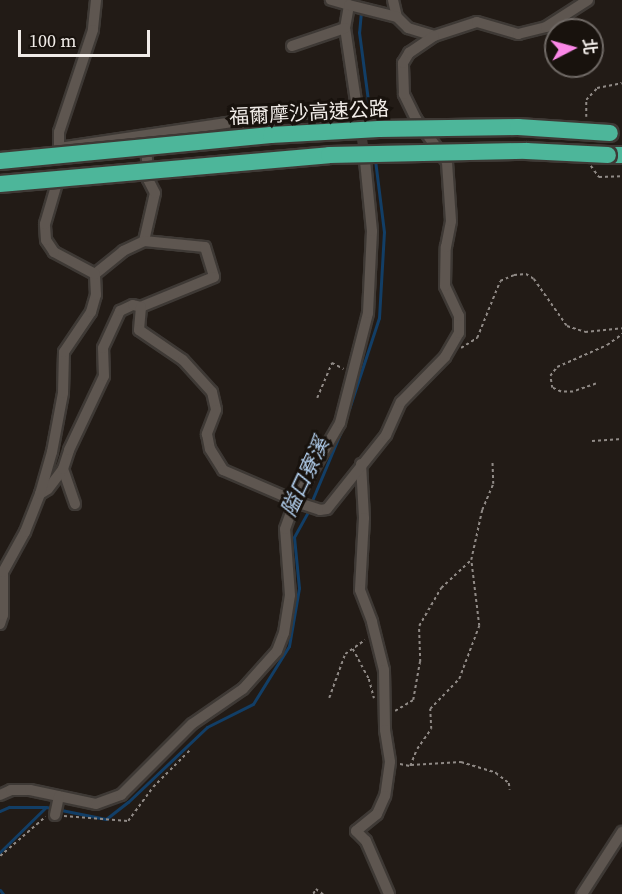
<!DOCTYPE html>
<meta charset="utf-8">
<style>
body{margin:0}
#map{position:relative;width:622px;height:894px;overflow:hidden;background:#221b16;font-family:"Source Serif 4","Noto Sans TC",serif}
div>[style]{position:absolute}
.stream>*{height:3px;margin:-1.5px;padding:0 1.5px;transform-origin:1.5px;border-radius:1.5px;background:#123e66}
.minor-tunnel>*{height:10px;margin-top:-5px;transform-origin:0;background:repeating-linear-gradient(90deg,#413a36 0 10px,transparent 0 15px)}
.path>*{height:1.5px;margin-top:-0.75px;transform-origin:0;background:repeating-linear-gradient(90deg,#908a86 0 3px,transparent 0 6px)}
.roads{filter:drop-shadow(2px 0 #3e3935) drop-shadow(-2px 0 #3e3935) drop-shadow(0 2px #3e3935) drop-shadow(0 -2px #3e3935)}
.minor>*{height:10px;margin:-5px;padding:0 5px;transform-origin:5px;border-radius:5px;background:#5e5650}
.highway>*{height:16px;margin:-8px;padding:0 8px;transform-origin:8px;border-radius:8px;background:#4db69a}
.bridges{filter:drop-shadow(2px 0 #3e3935) drop-shadow(-2px 0 #3e3935) drop-shadow(0 2px #3e3935) drop-shadow(0 -2px #3e3935)}
.highway-bridge>*{height:16px;margin:-8px;padding:0 8px;transform-origin:8px;border-radius:8px;background:#4db69a}
span{translate:-50% -50%;white-space:nowrap;text-align:center;line-height:1.15;-webkit-text-stroke:6px #18120d;paint-order:stroke}
.street-label{font-size:20px;color:#f1ece8}
.water-label{font-size:21px;color:#b2cfee;font-style:italic}
.north{position:absolute;left:544px;top:18px;width:60px;height:60px;box-sizing:border-box;background:#18120d;border:2px solid #6f6965;border-radius:50%;rotate:84deg;font-size:16px;font-weight:700;line-height:24px;text-align:center;color:#f1ece8}
.north::after{content:'';display:block;margin:auto;width:21px;height:27px;background:#fa87e7;clip-path:polygon(50% 0,100% 100%,50% 72%,0 100%)}
.scale{position:absolute;left:18px;top:30px;width:132px;height:27px;box-sizing:border-box;border:3px solid #f1ece8;border-top:0;padding-left:8px;font-size:18px;line-height:21px;white-space:nowrap;color:#f1ece8;-webkit-text-stroke:4px #18120d;paint-order:stroke}
</style>
<div id="map">
<div class="stream">
<i style="left:361px;top:11px;width:21px;rotate:95deg"></i>
<i style="left:359px;top:32px;width:92px;rotate:82.5deg"></i>
<i style="left:349px;top:409px;width:96px;rotate:-71.8deg"></i>
<i style="left:379px;top:318px;width:86px;rotate:-86.7deg"></i>
<i style="left:384px;top:232px;width:73px;rotate:-97.1deg"></i>
<i style="left:311px;top:503px;width:80px;rotate:-67.3deg"></i>
<i style="left:0;top:811px;width:10px;rotate:-24deg"></i>
<i style="left:9px;top:807px;width:37px"></i>
<i style="left:46px;top:807px;width:61px;rotate:11.3deg"></i>
<i style="left:106px;top:819px;width:28px;rotate:-38deg"></i>
<i style="left:128px;top:802px;width:109px;rotate:-43.5deg"></i>
<i style="left:207px;top:727px;width:51px;rotate:-26.6deg"></i>
<i style="left:253px;top:704px;width:68px;rotate:-58.2deg"></i>
<i style="left:289px;top:646px;width:59px;rotate:-80.2deg"></i>
<i style="left:299px;top:588px;width:51px;rotate:-95.6deg"></i>
<i style="left:294px;top:537px;width:31px;rotate:-61deg"></i>
<i style="left:0;top:852px;width:64px;rotate:-44.4deg"></i>
<i style="left:0;top:890px;width:5px;rotate:53deg"></i>
</div>
<div class="minor-tunnel">
<i style="left:357px;top:108px;width:51px;rotate:80.9deg"></i>
</div>
<div class="path">
<i style="left:586px;top:117px;width:17px;rotate:-90deg"></i>
<i style="left:586px;top:100px;width:16px;rotate:-47deg"></i>
<i style="left:597px;top:88px;width:25px;rotate:-11deg"></i>
<i style="left:591px;top:166px;width:14px;rotate:54deg"></i>
<i style="left:599px;top:177px;width:23px;rotate:-2deg"></i>
<i style="left:461px;top:348px;width:19px;rotate:-32deg"></i>
<i style="left:477px;top:338px;width:61px;rotate:-68deg"></i>
<i style="left:500px;top:281px;width:15px;rotate:-23deg"></i>
<i style="left:514px;top:275px;width:12px;rotate:-5deg"></i>
<i style="left:526px;top:274px;width:9px;rotate:32deg"></i>
<i style="left:534px;top:279px;width:57px;rotate:54.9deg"></i>
<i style="left:567px;top:326px;width:19px;rotate:18deg"></i>
<i style="left:585px;top:332px;width:37px;rotate:-6deg"></i>
<i style="left:596px;top:384px;width:24px;rotate:161deg"></i>
<i style="left:573px;top:392px;width:12px;rotate:180deg"></i>
<i style="left:561px;top:392px;width:10px;rotate:-156deg"></i>
<i style="left:552px;top:388px;width:12px;rotate:-99deg"></i>
<i style="left:550px;top:376px;width:11px;rotate:-52deg"></i>
<i style="left:557px;top:367px;width:55px;rotate:-23.7deg"></i>
<i style="left:607px;top:345px;width:19px;rotate:-36deg"></i>
<i style="left:317px;top:398px;width:38px;rotate:-67deg"></i>
<i style="left:332px;top:363px;width:13px;rotate:27deg"></i>
<i style="left:592px;top:441px;width:30px;rotate:-4deg"></i>
<i style="left:353px;top:649px;width:34px;rotate:62deg"></i>
<i style="left:369px;top:679px;width:20px;rotate:75deg"></i>
<i style="left:329px;top:698px;width:47px;rotate:-70deg"></i>
<i style="left:345px;top:654px;width:24px;rotate:-35deg"></i>
<i style="left:395px;top:711px;width:21px;rotate:-31deg"></i>
<i style="left:413px;top:700px;width:39px;rotate:-80deg"></i>
<i style="left:420px;top:662px;width:36px;rotate:-92deg"></i>
<i style="left:419px;top:626px;width:44px;rotate:-59.9deg"></i>
<i style="left:441px;top:588px;width:41px;rotate:-43deg"></i>
<i style="left:400px;top:764px;width:10px;rotate:11deg"></i>
<i style="left:410px;top:766px;width:18px;rotate:-68deg"></i>
<i style="left:417px;top:749px;width:24px;rotate:-55deg"></i>
<i style="left:431px;top:729px;width:20px;rotate:-93deg"></i>
<i style="left:430px;top:709px;width:42px;rotate:-46deg"></i>
<i style="left:459px;top:679px;width:57px;rotate:-69.3deg"></i>
<i style="left:479px;top:626px;width:66px;rotate:-96.9deg"></i>
<i style="left:471px;top:560px;width:51px;rotate:-77.6deg"></i>
<i style="left:482px;top:510px;width:28px;rotate:-67deg"></i>
<i style="left:493px;top:484px;width:23px;rotate:-92deg"></i>
<i style="left:411px;top:765px;width:50px;rotate:-3.4deg"></i>
<i style="left:461px;top:762px;width:37px;rotate:17deg"></i>
<i style="left:496px;top:773px;width:16px;rotate:38deg"></i>
<i style="left:509px;top:783px;width:7px;rotate:82deg"></i>
<i style="left:64px;top:816px;width:64px;rotate:4.5deg"></i>
<i style="left:128px;top:821px;width:42px;rotate:-53.7deg"></i>
<i style="left:153px;top:787px;width:52px;rotate:-45deg"></i>
<i style="left:0;top:856px;width:60px;rotate:-40.9deg"></i>
<i style="left:313px;top:894px;width:6px;rotate:-59deg"></i>
<i style="left:316px;top:889px;width:9px;rotate:36deg"></i>
</div>
<div class="roads">
<div class="minor">
<i style="left:96px;top:0;width:30px;rotate:96deg"></i>
<i style="left:93px;top:30px;width:108px;rotate:108.4deg"></i>
<i style="left:59px;top:132px;width:16px;rotate:90deg"></i>
<i style="left:59px;top:148px;width:224px;rotate:-8.5deg"></i>
<i style="left:281px;top:115px;width:76px;rotate:-5.3deg"></i>
<i style="left:357px;top:108px;width:81px;rotate:-98.5deg"></i>
<i style="left:345px;top:28px;width:23px;rotate:-80deg"></i>
<i style="left:349px;top:5px;width:19px;rotate:-164deg"></i>
<i style="left:393px;top:0;width:17px;rotate:77deg"></i>
<i style="left:397px;top:17px;width:16px;rotate:45deg"></i>
<i style="left:408px;top:28px;width:27px;rotate:17deg"></i>
<i style="left:434px;top:36px;width:45px;rotate:-18deg"></i>
<i style="left:477px;top:22px;width:43px;rotate:16.3deg"></i>
<i style="left:518px;top:34px;width:29px;rotate:-14deg"></i>
<i style="left:546px;top:27px;width:50px;rotate:-32.7deg"></i>
<i style="left:349px;top:5px;width:49px;rotate:14deg"></i>
<i style="left:292px;top:46px;width:56px;rotate:-18.8deg"></i>
<i style="left:144px;top:241px;width:49px;rotate:-77.1deg"></i>
<i style="left:155px;top:193px;width:16px;rotate:-117deg"></i>
<i style="left:148px;top:179px;width:37px;rotate:-93deg"></i>
<i style="left:95px;top:274px;width:36px;rotate:-39deg"></i>
<i style="left:123px;top:251px;width:23px;rotate:-25deg"></i>
<i style="left:144px;top:241px;width:61px;rotate:5.6deg"></i>
<i style="left:205px;top:247px;width:31px;rotate:73deg"></i>
<i style="left:214px;top:277px;width:79px;rotate:157.7deg"></i>
<i style="left:361px;top:464px;width:54px;rotate:86.8deg"></i>
<i style="left:364px;top:518px;width:72px;rotate:93.2deg"></i>
<i style="left:360px;top:590px;width:34px;rotate:69deg"></i>
<i style="left:372px;top:622px;width:49px;rotate:76deg"></i>
<i style="left:384px;top:670px;width:60px;rotate:89deg"></i>
<i style="left:385px;top:730px;width:32px;rotate:81deg"></i>
<i style="left:390px;top:762px;width:34px;rotate:98deg"></i>
<i style="left:385px;top:796px;width:20px;rotate:114deg"></i>
<i style="left:377px;top:814px;width:27px;rotate:141deg"></i>
<i style="left:356px;top:831px;width:14px;rotate:45deg"></i>
<i style="left:366px;top:841px;width:58px;rotate:66.5deg"></i>
<i style="left:63px;top:469px;width:37px;rotate:71deg"></i>
<i style="left:40px;top:494px;width:9px;rotate:-32deg"></i>
<i style="left:48px;top:489px;width:25px;rotate:-53deg"></i>
<i style="left:63px;top:469px;width:20px;rotate:-72deg"></i>
<i style="left:69px;top:450px;width:82px;rotate:-64.7deg"></i>
<i style="left:104px;top:376px;width:28px;rotate:-92deg"></i>
<i style="left:103px;top:348px;width:41px;rotate:-65.3deg"></i>
<i style="left:120px;top:311px;width:14px;rotate:-25deg"></i>
<i style="left:133px;top:305px;width:8px;rotate:14deg"></i>
<i style="left:141px;top:307px;width:23px;rotate:95deg"></i>
<i style="left:139px;top:330px;width:53px;rotate:34.3deg"></i>
<i style="left:183px;top:360px;width:43px;rotate:47.8deg"></i>
<i style="left:212px;top:392px;width:18px;rotate:77deg"></i>
<i style="left:216px;top:410px;width:26px;rotate:111deg"></i>
<i style="left:207px;top:434px;width:15px;rotate:79deg"></i>
<i style="left:210px;top:449px;width:25px;rotate:58deg"></i>
<i style="left:223px;top:470px;width:86px;rotate:23.3deg"></i>
<i style="left:302px;top:504px;width:19px;rotate:18deg"></i>
<i style="left:320px;top:510px;width:7px;rotate:-8deg"></i>
<i style="left:327px;top:509px;width:95px;rotate:-51.4deg"></i>
<i style="left:386px;top:435px;width:36px;rotate:-66deg"></i>
<i style="left:401px;top:402px;width:63px;rotate:-45.6deg"></i>
<i style="left:445px;top:357px;width:28px;rotate:-60deg"></i>
<i style="left:459px;top:333px;width:17px;rotate:-90deg"></i>
<i style="left:459px;top:316px;width:33px;rotate:-115deg"></i>
<i style="left:445px;top:286px;width:39px;rotate:-89deg"></i>
<i style="left:446px;top:247px;width:26px;rotate:-79deg"></i>
<i style="left:451px;top:221px;width:59px;rotate:-93.9deg"></i>
<i style="left:447px;top:162px;width:53px;rotate:-125.8deg"></i>
<i style="left:416px;top:119px;width:28px;rotate:-116deg"></i>
<i style="left:404px;top:94px;width:31px;rotate:-92deg"></i>
<i style="left:403px;top:63px;width:12px;rotate:-59deg"></i>
<i style="left:409px;top:53px;width:30px;rotate:-34deg"></i>
<i style="left:0;top:624px;width:9px;rotate:-72deg"></i>
<i style="left:3px;top:615px;width:43px;rotate:-90deg"></i>
<i style="left:3px;top:572px;width:46px;rotate:-61.2deg"></i>
<i style="left:25px;top:532px;width:41px;rotate:-68.5deg"></i>
<i style="left:40px;top:494px;width:44px;rotate:-74.1deg"></i>
<i style="left:52px;top:452px;width:60px;rotate:-79.4deg"></i>
<i style="left:63px;top:393px;width:41px;rotate:-88.6deg"></i>
<i style="left:64px;top:352px;width:48px;rotate:-56deg"></i>
<i style="left:91px;top:312px;width:18px;rotate:-74deg"></i>
<i style="left:96px;top:295px;width:21px;rotate:-93deg"></i>
<i style="left:95px;top:274px;width:47px;rotate:-151.8deg"></i>
<i style="left:54px;top:252px;width:14px;rotate:-124deg"></i>
<i style="left:46px;top:240px;width:16px;rotate:-94deg"></i>
<i style="left:45px;top:224px;width:43px;rotate:-73.7deg"></i>
<i style="left:0;top:795px;width:12px;rotate:-24deg"></i>
<i style="left:11px;top:790px;width:19px"></i>
<i style="left:30px;top:790px;width:67px;rotate:12deg"></i>
<i style="left:96px;top:804px;width:27px;rotate:-20deg"></i>
<i style="left:121px;top:795px;width:100px;rotate:-45deg"></i>
<i style="left:192px;top:724px;width:62px;rotate:-34.5deg"></i>
<i style="left:243px;top:689px;width:51px;rotate:-48.2deg"></i>
<i style="left:277px;top:651px;width:19px;rotate:-69deg"></i>
<i style="left:284px;top:633px;width:38px;rotate:-81deg"></i>
<i style="left:290px;top:595px;width:66px;rotate:-94.3deg"></i>
<i style="left:285px;top:529px;width:30px;rotate:-70deg"></i>
<i style="left:295px;top:501px;width:90px;rotate:-60deg"></i>
<i style="left:340px;top:423px;width:114px;rotate:-75.7deg"></i>
<i style="left:368px;top:313px;width:82px;rotate:-87.2deg"></i>
<i style="left:372px;top:231px;width:70px;rotate:-95.7deg"></i>
<i style="left:55px;top:815px;width:19px;rotate:-78deg"></i>
<i style="left:582px;top:894px;width:74px;rotate:-57.2deg"></i>
</div>
<div class="highway">
<i style="left:608px;top:155px;width:14px"></i>
</div>
</div>
<div class="bridges">
<div class="highway-bridge">
<i style="left:0;top:161px;width:272px;rotate:-5.5deg"></i>
<i style="left:271px;top:135px;width:108px;rotate:-3.2deg"></i>
<i style="left:379px;top:129px;width:139px;rotate:-0.8deg"></i>
<i style="left:518px;top:127px;width:92px;rotate:3.7deg"></i>
<i style="left:0;top:184px;width:330px;rotate:-5deg"></i>
<i style="left:329px;top:155px;width:197px;rotate:-1.2deg"></i>
<i style="left:526px;top:151px;width:82px;rotate:2.8deg"></i>
</div>
</div>
<div class="street-label">
<span style="left:309px;top:113px;rotate:-3deg">福爾摩沙高速公路</span>
</div>
<div class="water-label">
<span style="left:305px;top:477px;rotate:-65deg">隘口寮溪</span>
</div>
<div class="north">北</div>
<div class="scale">100 m</div>
</div>
